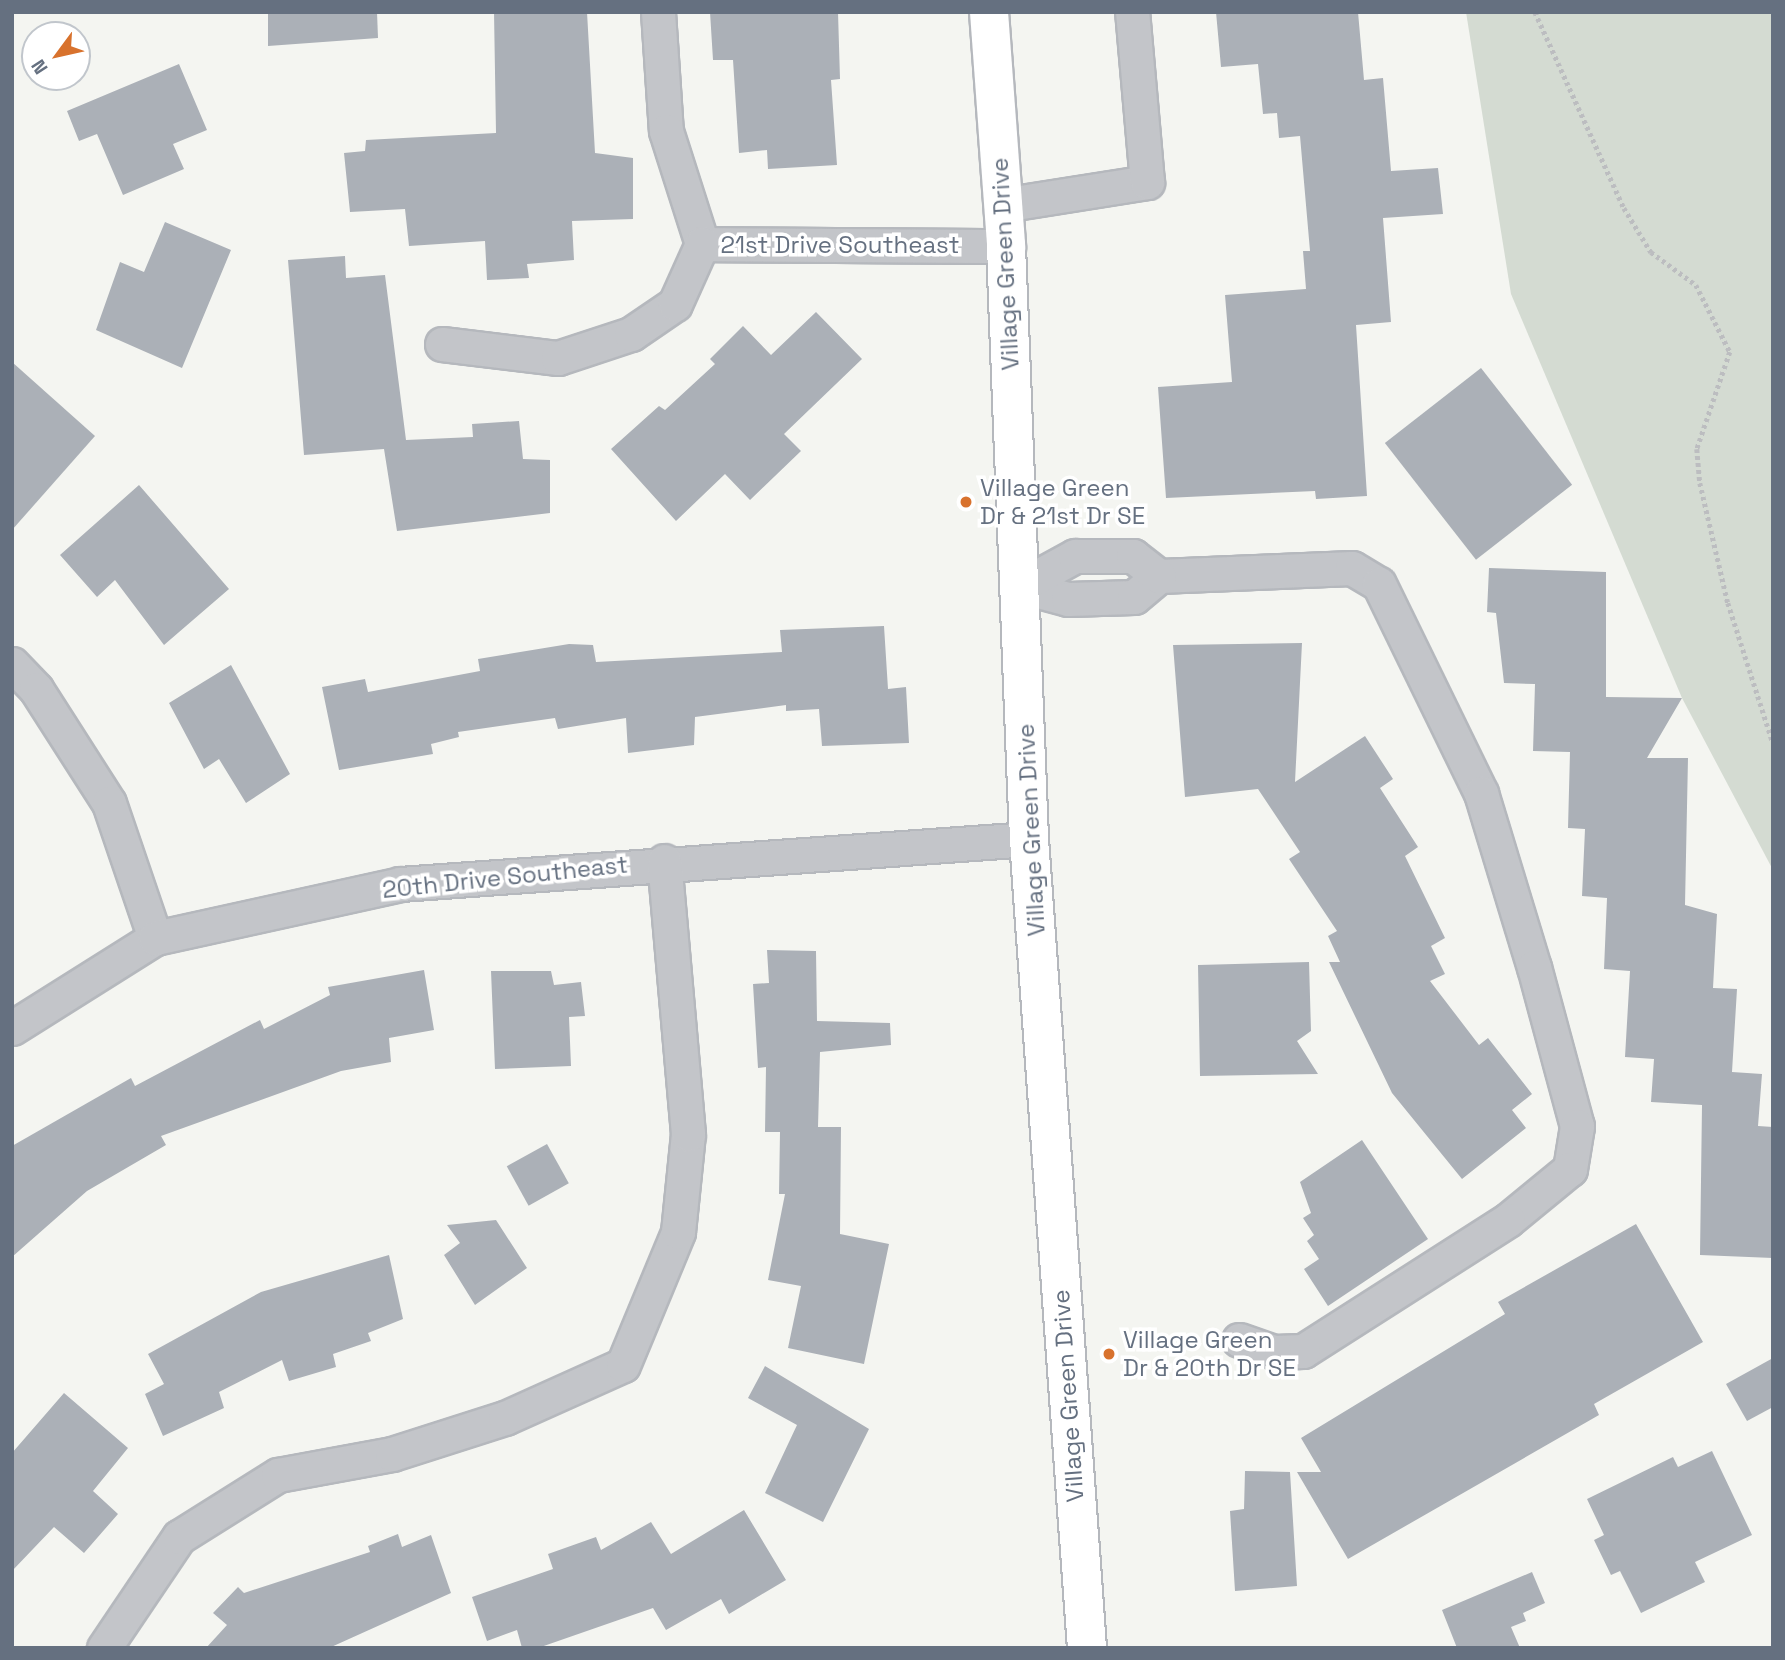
<!DOCTYPE html>
<style>
body{margin:0}
#map{position:relative;width:1785px;height:1660px;overflow:hidden;background:#f4f5f1;font-family:"Space Grotesk",sans-serif}
div>[style]{position:absolute}
.green>*{inset:0;background:#d4dbd2}
.building>*{inset:0;background:#abb0b7;transform-origin:0 0}
.path>*{height:4.5px;margin-top:-2.25px;transform-origin:0;background:repeating-linear-gradient(90deg,#bcbdc0 0 3.5px,transparent 0 7px)}
.roads{filter:drop-shadow(2px 0 #b5b8bd) drop-shadow(-2px 0 #b5b8bd) drop-shadow(0 2px #b5b8bd) drop-shadow(0 -2px #b5b8bd)}
.street>*{height:33px;margin:-16.5px;padding:0 16.5px;transform-origin:16.5px;border-radius:16.5px;background:#c3c5c9}
.secondary>*{height:38px;margin:-19px;padding:0 19px;transform-origin:19px;border-radius:19px;background:#fff}
.dots>*{width:19px;height:19px;translate:-50% -50%;box-sizing:border-box;border:4px solid #fff;border-radius:50%}
span{translate:-50% -50%;white-space:nowrap;text-align:center;line-height:1.15;-webkit-text-stroke:7px #fff;paint-order:stroke}
.street-label{font-size:24px;color:#657080}
.poi-label{font-size:24px;color:#657080}
.left{translate:0 -50%;text-align:left}
.frame{position:absolute;inset:0;border:14px solid #657080;pointer-events:none}
.north{position:absolute;left:21px;top:21px;width:70px;height:70px;box-sizing:border-box;background:#fff;border:2px solid #c1c6cc;border-radius:50%;rotate:237deg;font-size:19px;font-weight:700;line-height:28px;text-align:center;color:#657080}
.north::after{content:'';display:block;margin:auto;width:24px;height:32px;background:#d8722d;clip-path:polygon(50% 0,100% 100%,50% 72%,0 100%)}
</style>
<div id="map">
<div class="green">
<i style="clip-path:polygon(1466px 12px,1773px 12px,1773px 870px,1682px 698px,1511px 294px)"></i>
</div>
<div class="building">
<i style="clip-path:polygon(268px 12px,377px 12px,378px 38px,268px 46px)"></i>
<i style="clip-path:polygon(494px 12px,587px 12px,595px 153px,633px 158px,633px 219px,572px 221px,574px 260px,527px 264px,529px 278px,487px 280px,485px 241px,409px 246px,405px 209px,350px 212px,344px 153px,365px 151px,366px 140px,496px 133px)"></i>
<i style="clip-path:polygon(710px 12px,838px 12px,840px 79px,831px 80px,837px 165px,768px 169px,767px 150px,739px 153px,733px 60px,713px 60px)"></i>
<i style="clip-path:polygon(1216px 12px,1358px 12px,1364px 80px,1383px 78px,1391px 171px,1438px 168px,1443px 214px,1383px 218px,1391px 322px,1356px 325px,1367px 496px,1316px 499px,1315px 491px,1166px 498px,1158px 387px,1232px 382px,1225px 295px,1306px 289px,1303px 251px,1310px 251px,1300px 136px,1279px 138px,1277px 113px,1263px 114px,1258px 64px,1221px 67px)"></i>
<i style="clip-path:polygon(179px 64px,207px 130px,173px 144px,184px 169px,123px 195px,97px 134px,79px 141px,67px 111px)"></i>
<i style="clip-path:polygon(165px 222px,231px 250px,182px 368px,96px 330px,120px 262px,144px 272px)"></i>
<i style="clip-path:polygon(345px 256px,346px 278px,385px 275px,406px 440px,473px 437px,472px 424px,519px 421px,523px 459px,550px 460px,550px 513px,397px 531px,384px 449px,304px 455px,288px 260px)"></i>
<i style="clip-path:polygon(816px 312px,862px 359px,784px 434px,801px 451px,750px 500px,725px 474px,676px 521px,611px 449px,659px 406px,665px 410px,715px 364px,710px 359px,743px 326px,771px 355px)"></i>
<i style="clip-path:polygon(12px 362px,95px 436px,12px 530px)"></i>
<i style="left:1481px;top:368px;width:148px;height:122px;rotate:52deg"></i>
<i style="clip-path:polygon(139px 485px,229px 589px,164px 645px,115px 580px,97px 597px,60px 555px)"></i>
<i style="clip-path:polygon(1489px 568px,1606px 572px,1606px 697px,1682px 698px,1647px 758px,1688px 758px,1685px 905px,1717px 914px,1713px 988px,1737px 989px,1732px 1072px,1762px 1074px,1758px 1126px,1773px 1127px,1773px 1258px,1700px 1255px,1702px 1105px,1651px 1102px,1654px 1059px,1625px 1057px,1630px 971px,1604px 969px,1607px 898px,1582px 896px,1585px 829px,1568px 828px,1570px 752px,1533px 751px,1535px 684px,1504px 683px,1496px 613px,1487px 612px)"></i>
<i style="clip-path:polygon(884px 626px,888px 689px,906px 687px,909px 743px,822px 746px,819px 709px,786px 711px,786px 705px,695px 717px,694px 745px,628px 753px,626px 718px,558px 729px,555px 718px,458px 732px,459px 737px,431px 744px,433px 754px,339px 770px,322px 687px,365px 679px,368px 692px,480px 671px,478px 659px,569px 644px,593px 645px,596px 662px,782px 652px,780px 630px)"></i>
<i style="clip-path:polygon(1302px 643px,1295px 782px,1365px 736px,1393px 779px,1380px 788px,1418px 847px,1405px 856px,1445px 938px,1431px 946px,1445px 974px,1430px 981px,1479px 1045px,1488px 1038px,1532px 1094px,1512px 1110px,1526px 1128px,1462px 1179px,1392px 1093px,1329px 962px,1340px 962px,1328px 936px,1337px 931px,1289px 859px,1300px 852px,1258px 789px,1185px 797px,1173px 645px)"></i>
<i style="clip-path:polygon(231px 665px,290px 774px,246px 803px,219px 759px,204px 769px,169px 703px)"></i>
<i style="clip-path:polygon(767px 950px,816px 951px,817px 1021px,890px 1023px,891px 1045px,820px 1052px,818px 1127px,841px 1127px,840px 1234px,889px 1244px,864px 1364px,788px 1348px,801px 1286px,768px 1280px,785px 1194px,779px 1194px,780px 1132px,765px 1132px,766px 1067px,758px 1068px,753px 984px,769px 983px)"></i>
<i style="clip-path:polygon(1309px 962px,1311px 1031px,1297px 1041px,1318px 1074px,1200px 1076px,1198px 965px)"></i>
<i style="clip-path:polygon(424px 970px,434px 1030px,389px 1038px,391px 1062px,341px 1071px,161px 1136px,166px 1145px,87px 1191px,12px 1257px,12px 1146px,131px 1078px,135px 1086px,260px 1020px,264px 1029px,330px 995px,328px 987px)"></i>
<i style="clip-path:polygon(491px 971px,551px 971px,554px 985px,581px 982px,585px 1016px,569px 1017px,571px 1066px,495px 1069px)"></i>
<i style="clip-path:polygon(1362px 1140px,1428px 1239px,1328px 1306px,1304px 1269px,1319px 1259px,1307px 1241px,1314px 1235px,1303px 1218px,1311px 1213px,1300px 1182px)"></i>
<i style="left:547px;top:1144px;width:45px;height:46px;rotate:61deg"></i>
<i style="clip-path:polygon(496px 1220px,527px 1268px,475px 1305px,444px 1255px,460px 1243px,447px 1225px)"></i>
<i style="clip-path:polygon(1636px 1224px,1703px 1342px,1594px 1404px,1599px 1415px,1348px 1559px,1297px 1472px,1321px 1472px,1301px 1438px,1505px 1314px,1498px 1302px)"></i>
<i style="clip-path:polygon(389px 1255px,403px 1319px,368px 1333px,371px 1341px,333px 1354px,336px 1367px,289px 1381px,282px 1360px,219px 1392px,224px 1408px,163px 1436px,145px 1394px,164px 1384px,148px 1354px,261px 1292px)"></i>
<i style="clip-path:polygon(1773px 1358px,1773px 1407px,1747px 1421px,1726px 1384px)"></i>
<i style="clip-path:polygon(765px 1366px,869px 1429px,823px 1522px,765px 1493px,797px 1425px,748px 1398px)"></i>
<i style="clip-path:polygon(64px 1393px,128px 1448px,93px 1491px,118px 1514px,84px 1553px,54px 1527px,12px 1571px,12px 1453px)"></i>
<i style="clip-path:polygon(1712px 1451px,1752px 1535px,1695px 1562px,1705px 1582px,1641px 1613px,1620px 1571px,1611px 1575px,1594px 1540px,1604px 1535px,1587px 1499px,1673px 1457px,1678px 1467px)"></i>
<i style="clip-path:polygon(1245px 1471px,1290px 1472px,1297px 1586px,1235px 1591px,1230px 1511px,1244px 1509px)"></i>
<i style="clip-path:polygon(744px 1510px,786px 1580px,729px 1614px,721px 1599px,666px 1630px,653px 1608px,538px 1648px,522px 1648px,517px 1630px,487px 1641px,472px 1597px,553px 1569px,548px 1554px,596px 1537px,601px 1550px,651px 1522px,671px 1554px)"></i>
<i style="clip-path:polygon(398px 1534px,402px 1547px,431px 1535px,451px 1593px,329px 1648px,206px 1648px,227px 1625px,213px 1613px,238px 1587px,244px 1593px,370px 1552px,368px 1546px)"></i>
<i style="clip-path:polygon(1532px 1572px,1545px 1603px,1523px 1613px,1526px 1621px,1511px 1627px,1520px 1648px,1457px 1648px,1442px 1610px)"></i>
</div>
<div class="path">
<i style="left:1535px;top:12px;width:215px;rotate:65.6deg"></i>
<i style="left:1624px;top:208px;width:52px;rotate:58.5deg"></i>
<i style="left:1651px;top:252px;width:56px;rotate:36.3deg"></i>
<i style="left:1696px;top:285px;width:75px;rotate:63.1deg"></i>
<i style="left:1730px;top:352px;width:102px;rotate:108.8deg"></i>
<i style="left:1697px;top:449px;width:34px;rotate:85deg"></i>
<i style="left:1700px;top:483px;width:123px;rotate:76.9deg"></i>
<i style="left:1728px;top:603px;width:147px;rotate:72.2deg"></i>
</div>
<div class="roads">
<div class="street">
<i style="left:658px;top:12px;width:119px;rotate:86.2deg"></i>
<i style="left:666px;top:131px;width:119px;rotate:72.3deg"></i>
<i style="left:702px;top:244px;width:304px;rotate:0.4deg"></i>
<i style="left:1002px;top:205px;width:147px;rotate:-9deg"></i>
<i style="left:1147px;top:182px;width:171px;rotate:-95deg"></i>
<i style="left:442px;top:344px;width:117px;rotate:6.9deg"></i>
<i style="left:558px;top:358px;width:77px;rotate:-18.2deg"></i>
<i style="left:631px;top:334px;width:53px;rotate:-34.3deg"></i>
<i style="left:675px;top:304px;width:66px;rotate:-65.8deg"></i>
<i style="left:1020px;top:586px;width:50px;rotate:15.2deg"></i>
<i style="left:1068px;top:599px;width:66px;rotate:-1.7deg"></i>
<i style="left:1134px;top:597px;width:33px;rotate:-40deg"></i>
<i style="left:1159px;top:576px;width:193px;rotate:-2.4deg"></i>
<i style="left:1352px;top:568px;width:31px;rotate:31deg"></i>
<i style="left:1379px;top:584px;width:233px;rotate:64deg"></i>
<i style="left:1481px;top:793px;width:182px;rotate:73.1deg"></i>
<i style="left:1534px;top:967px;width:165px;rotate:74.9deg"></i>
<i style="left:1577px;top:1126px;width:44px;rotate:99.2deg"></i>
<i style="left:1570px;top:1169px;width:80px;rotate:140.6deg"></i>
<i style="left:1508px;top:1220px;width:243px;rotate:147.4deg"></i>
<i style="left:1303px;top:1351px;width:29px;rotate:178deg"></i>
<i style="left:1274px;top:1352px;width:37px;rotate:-161deg"></i>
<i style="left:1020px;top:586px;width:63px;rotate:-28.6deg"></i>
<i style="left:1075px;top:556px;width:58px"></i>
<i style="left:1133px;top:556px;width:33px;rotate:38deg"></i>
<i style="left:12px;top:664px;width:35px;rotate:46deg"></i>
<i style="left:36px;top:689px;width:135px;rotate:57.4deg"></i>
<i style="left:109px;top:803px;width:143px;rotate:71.2deg"></i>
<i style="left:12px;top:1028px;width:169px;rotate:-32.2deg"></i>
<i style="left:155px;top:938px;width:251px;rotate:-12.4deg"></i>
<i style="left:400px;top:884px;width:631px;rotate:-4.09deg"></i>
<i style="left:104px;top:1648px;width:134px;rotate:-56deg"></i>
<i style="left:179px;top:1537px;width:117px;rotate:-32.1deg"></i>
<i style="left:278px;top:1475px;width:116px;rotate:-10.4deg"></i>
<i style="left:392px;top:1454px;width:119px;rotate:-17.7deg"></i>
<i style="left:505px;top:1418px;width:129px;rotate:-24.2deg"></i>
<i style="left:623px;top:1365px;width:144px;rotate:-67.5deg"></i>
<i style="left:678px;top:1232px;width:99px;rotate:-84.2deg"></i>
<i style="left:688px;top:1134px;width:274px;rotate:-95deg"></i>
</div>
<div class="secondary">
<i style="left:989px;top:12px;width:235px;rotate:85.8deg"></i>
<i style="left:1006px;top:246px;width:593px;rotate:87.78deg"></i>
<i style="left:1029px;top:839px;width:811px;rotate:85.9deg"></i>
</div>
</div>
<div class="dots">
<i style="left:966px;top:502px;background:#d8722d"></i>
<i style="left:1109px;top:1354px;background:#d8722d"></i>
</div>
<div class="street-label">
<span style="left:840px;top:245px">21st Drive Southeast</span>
<span style="left:1005px;top:264px;rotate:-93deg">Village Green Drive</span>
<span style="left:1031px;top:830px;rotate:-93deg">Village Green Drive</span>
<span style="left:505px;top:877px;rotate:-6deg">20th Drive Southeast</span>
<span style="left:1068px;top:1396px;rotate:-94deg">Village Green Drive</span>
</div>
<div class="poi-label">
<span class="left" style="left:980px;top:502px">Village Green<br>Dr &amp; 21st Dr SE</span>
<span class="left" style="left:1123px;top:1354px">Village Green<br>Dr &amp; 20th Dr SE</span>
</div>
<div class="frame"></div>
<div class="north">N</div>
</div>
